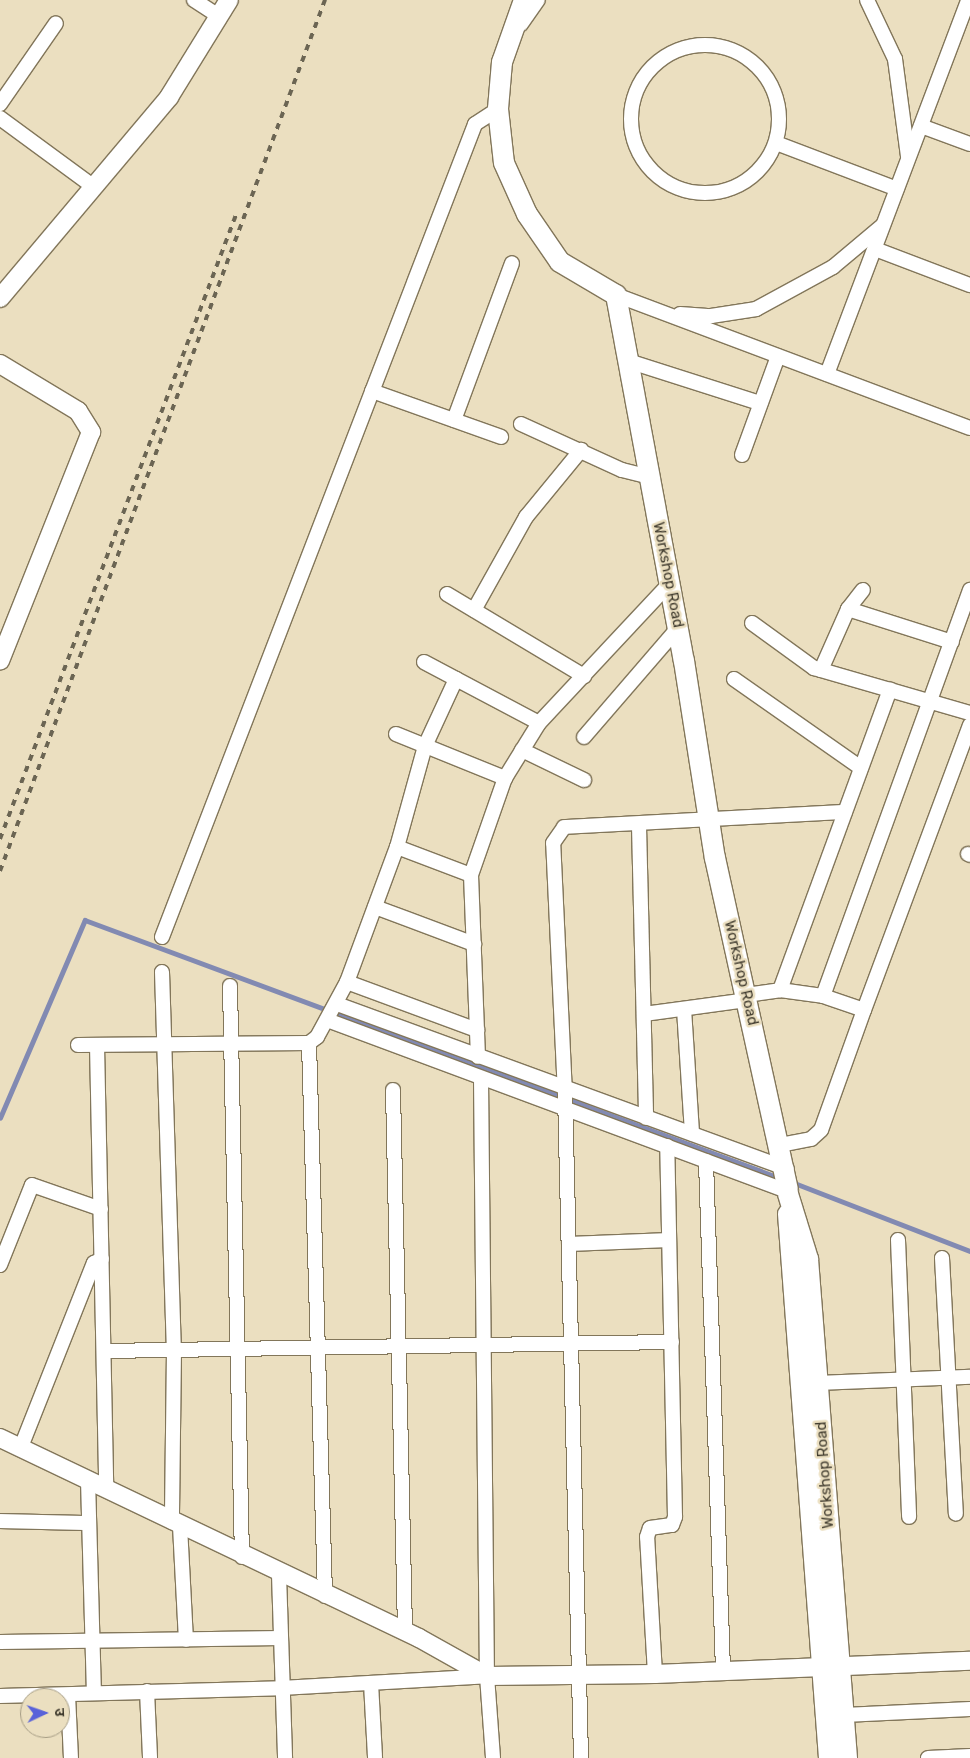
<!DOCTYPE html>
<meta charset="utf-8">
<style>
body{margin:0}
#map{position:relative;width:970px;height:1758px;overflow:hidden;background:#ebdfc0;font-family:Rubik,"Noto Sans Devanagari",sans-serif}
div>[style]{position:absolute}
.stream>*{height:4.5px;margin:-2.25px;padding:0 2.25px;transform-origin:2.25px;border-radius:2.25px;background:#828ab2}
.roads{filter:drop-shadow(1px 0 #82765a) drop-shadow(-1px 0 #82765a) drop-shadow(0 1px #82765a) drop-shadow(0 -1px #82765a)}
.minor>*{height:14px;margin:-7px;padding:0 7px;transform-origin:7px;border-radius:7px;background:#fff}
.minor>.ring{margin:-7px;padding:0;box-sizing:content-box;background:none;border:14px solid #fff;border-radius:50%}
.tertiary>*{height:18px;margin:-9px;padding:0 9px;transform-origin:9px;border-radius:9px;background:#fff}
.secondary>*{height:20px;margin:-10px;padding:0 10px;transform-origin:10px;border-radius:10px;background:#fff}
.rail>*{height:4px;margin-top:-2px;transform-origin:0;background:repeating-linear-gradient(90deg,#6b6553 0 6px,transparent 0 12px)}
span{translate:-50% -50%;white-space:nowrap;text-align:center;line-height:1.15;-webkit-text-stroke:5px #ebdfc0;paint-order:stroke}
.street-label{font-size:15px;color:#3f3a2d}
.north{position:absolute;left:20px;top:1688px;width:50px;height:50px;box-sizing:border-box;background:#ebdfc0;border:1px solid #a69d85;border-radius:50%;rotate:87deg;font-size:14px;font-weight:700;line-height:20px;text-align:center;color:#3f3a2d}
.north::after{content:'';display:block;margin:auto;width:18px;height:22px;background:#5962d9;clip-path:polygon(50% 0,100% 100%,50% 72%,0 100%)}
</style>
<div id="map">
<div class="stream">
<i style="left:0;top:1118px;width:215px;rotate:-66.8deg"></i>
<i style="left:85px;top:920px;width:741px;rotate:20.37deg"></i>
<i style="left:792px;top:1182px;width:191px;rotate:21.2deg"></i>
</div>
<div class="roads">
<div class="minor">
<i style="left:194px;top:0;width:30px;rotate:33deg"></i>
<i style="left:867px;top:0;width:65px;rotate:64.6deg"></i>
<i style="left:895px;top:59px;width:99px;rotate:82.4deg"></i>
<i style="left:521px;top:24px;width:29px;rotate:-55deg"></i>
<i class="ring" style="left:631px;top:45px;width:134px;height:134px"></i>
<i style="left:0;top:104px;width:98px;rotate:-55.3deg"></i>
<i style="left:0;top:118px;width:117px;rotate:36.3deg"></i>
<i style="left:921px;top:126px;width:52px;rotate:20.2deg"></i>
<i style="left:776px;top:143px;width:129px;rotate:20.8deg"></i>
<i style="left:875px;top:249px;width:102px;rotate:20.8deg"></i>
<i style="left:616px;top:295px;width:378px;rotate:20.6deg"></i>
<i style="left:680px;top:314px;width:31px;rotate:4deg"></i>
<i style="left:711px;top:316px;width:46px;rotate:-8.8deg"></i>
<i style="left:756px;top:309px;width:88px;rotate:-28.6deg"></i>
<i style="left:833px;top:267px;width:64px;rotate:-39.9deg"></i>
<i style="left:628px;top:361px;width:139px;rotate:17.7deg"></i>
<i style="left:827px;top:374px;width:400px;rotate:-69.3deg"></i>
<i style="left:372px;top:391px;width:137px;rotate:19.6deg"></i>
<i style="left:454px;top:420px;width:167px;rotate:-69.7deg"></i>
<i style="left:521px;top:424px;width:111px;rotate:24.5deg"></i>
<i style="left:622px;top:470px;width:29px;rotate:14deg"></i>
<i style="left:742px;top:455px;width:105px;rotate:-70deg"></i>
<i style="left:447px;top:594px;width:160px;rotate:30.9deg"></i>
<i style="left:848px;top:609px;width:109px;rotate:17.6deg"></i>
<i style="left:474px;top:610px;width:107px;rotate:-60.8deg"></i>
<i style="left:526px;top:517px;width:87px;rotate:-50.6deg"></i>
<i style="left:752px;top:623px;width:77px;rotate:36deg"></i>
<i style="left:814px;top:668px;width:162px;rotate:16.1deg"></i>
<i style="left:424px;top:662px;width:130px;rotate:27.9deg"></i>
<i style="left:821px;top:670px;width:67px;rotate:-66.1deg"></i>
<i style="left:848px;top:609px;width:24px;rotate:-52deg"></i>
<i style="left:734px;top:679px;width:155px;rotate:35deg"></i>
<i style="left:396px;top:734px;width:118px;rotate:22deg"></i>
<i style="left:584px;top:737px;width:144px;rotate:-49.2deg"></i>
<i style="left:522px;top:750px;width:69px;rotate:25.8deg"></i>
<i style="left:639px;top:826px;width:292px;rotate:88.6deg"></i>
<i style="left:397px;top:847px;width:79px;rotate:20.7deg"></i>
<i style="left:471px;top:875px;width:182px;rotate:87.8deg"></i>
<i style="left:968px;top:854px;width:2px;rotate:27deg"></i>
<i style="left:471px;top:875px;width:103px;rotate:-70.7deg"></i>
<i style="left:505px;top:778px;width:65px;rotate:-58.3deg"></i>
<i style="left:539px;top:723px;width:192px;rotate:-46.9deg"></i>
<i style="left:375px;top:907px;width:106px;rotate:20.5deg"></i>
<i style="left:162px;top:937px;width:871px;rotate:-68.94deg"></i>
<i style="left:475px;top:124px;width:27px;rotate:-33deg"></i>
<i style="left:162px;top:972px;width:378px;rotate:88.2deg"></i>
<i style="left:174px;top:1350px;width:172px;rotate:90.7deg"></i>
<i style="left:347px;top:982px;width:139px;rotate:20.3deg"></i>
<i style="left:230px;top:986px;width:571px;rotate:88.8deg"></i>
<i style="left:780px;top:990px;width:320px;rotate:-69.9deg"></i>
<i style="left:746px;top:995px;width:34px;rotate:-8deg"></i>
<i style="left:780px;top:990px;width:43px;rotate:7.9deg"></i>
<i style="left:823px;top:996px;width:43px;rotate:18.9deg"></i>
<i style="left:864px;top:1010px;width:127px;rotate:109.7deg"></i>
<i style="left:821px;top:1130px;width:13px;rotate:138deg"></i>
<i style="left:811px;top:1139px;width:31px;rotate:169deg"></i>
<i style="left:823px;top:996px;width:432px;rotate:-70.1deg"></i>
<i style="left:337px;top:1004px;width:479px;rotate:20.1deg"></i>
<i style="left:684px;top:1009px;width:125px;rotate:86.3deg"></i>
<i style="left:864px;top:1010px;width:304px;rotate:-69.6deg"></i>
<i style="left:644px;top:1014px;width:105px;rotate:-7.7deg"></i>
<i style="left:327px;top:1020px;width:492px;rotate:20.4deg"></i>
<i style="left:309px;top:1043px;width:553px;rotate:88.34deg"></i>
<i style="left:78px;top:1045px;width:231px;rotate:-0.5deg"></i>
<i style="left:309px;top:1043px;width:10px;rotate:-37deg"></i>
<i style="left:317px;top:1037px;width:63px;rotate:-61.4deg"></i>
<i style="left:347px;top:982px;width:144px;rotate:-69.7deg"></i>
<i style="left:397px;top:847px;width:105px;rotate:-74.5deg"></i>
<i style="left:425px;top:746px;width:74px;rotate:-65.2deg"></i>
<i style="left:97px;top:1045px;width:445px;rotate:88.8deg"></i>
<i style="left:481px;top:1078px;width:598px;rotate:89.43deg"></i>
<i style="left:487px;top:1676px;width:82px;rotate:85.8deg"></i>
<i style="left:393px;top:1090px;width:542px;rotate:88.73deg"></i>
<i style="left:706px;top:1161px;width:510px;rotate:88.09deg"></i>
<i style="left:898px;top:1240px;width:277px;rotate:87.7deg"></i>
<i style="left:569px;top:1244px;width:100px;rotate:-2.3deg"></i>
<i style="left:942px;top:1258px;width:256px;rotate:86.9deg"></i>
<i style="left:0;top:1265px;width:86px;rotate:-68.2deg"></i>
<i style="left:32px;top:1185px;width:73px;rotate:19.2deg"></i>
<i style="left:104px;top:1351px;width:568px;rotate:-0.91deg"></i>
<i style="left:818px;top:1383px;width:152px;rotate:-2.3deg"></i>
<i style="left:21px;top:1447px;width:198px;rotate:-68.4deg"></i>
<i style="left:94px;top:1263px;width:9px;rotate:-27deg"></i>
<i style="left:88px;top:1480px;width:212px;rotate:88.4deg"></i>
<i style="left:0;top:1521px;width:88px;rotate:1.3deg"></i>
<i style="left:180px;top:1526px;width:114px;rotate:87deg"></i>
<i style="left:279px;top:1575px;width:183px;rotate:88.1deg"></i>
<i style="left:0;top:1642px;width:281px;rotate:-0.8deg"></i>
<i style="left:655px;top:1674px;width:137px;rotate:-93.3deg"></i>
<i style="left:647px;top:1537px;width:9px;rotate:-72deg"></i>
<i style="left:650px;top:1528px;width:22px;rotate:-8deg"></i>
<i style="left:672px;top:1525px;width:9px;rotate:-69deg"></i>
<i style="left:675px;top:1517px;width:371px;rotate:-91.2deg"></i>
<i style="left:371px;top:1683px;width:75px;rotate:86.9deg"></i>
<i style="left:147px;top:1691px;width:67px;rotate:87.4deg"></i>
<i style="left:68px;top:1695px;width:63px;rotate:87.3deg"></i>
<i style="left:0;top:1696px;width:281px;rotate:-1.6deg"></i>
<i style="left:281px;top:1688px;width:206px;rotate:-3.3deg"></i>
<i style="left:844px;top:1715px;width:126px;rotate:-2.7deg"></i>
<i style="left:581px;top:1758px;width:664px;rotate:-91.38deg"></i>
<i style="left:565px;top:1094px;width:251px;rotate:-92.7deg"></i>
<i style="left:553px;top:843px;width:19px;rotate:-55deg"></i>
<i style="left:564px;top:827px;width:281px;rotate:-3.1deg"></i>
<i style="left:928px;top:1758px;width:42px;rotate:-2.7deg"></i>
</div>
<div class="tertiary">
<i style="left:0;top:298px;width:263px;rotate:-49.9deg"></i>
<i style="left:169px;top:97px;width:114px;rotate:-58.3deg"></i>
<i style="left:0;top:364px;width:91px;rotate:31.1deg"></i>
<i style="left:78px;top:411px;width:25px;rotate:58deg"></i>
<i style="left:91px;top:432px;width:246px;rotate:111.7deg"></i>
<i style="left:0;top:1438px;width:464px;rotate:25.5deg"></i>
<i style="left:419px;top:1638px;width:78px;rotate:29.2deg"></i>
<i style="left:487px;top:1676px;width:168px;rotate:-0.7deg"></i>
<i style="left:655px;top:1674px;width:315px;rotate:-2.4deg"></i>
</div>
<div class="secondary">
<i style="left:524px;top:0;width:66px;rotate:109.5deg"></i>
<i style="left:502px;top:62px;width:47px;rotate:94.9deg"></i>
<i style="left:498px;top:109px;width:54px;rotate:83.7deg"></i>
<i style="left:504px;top:163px;width:56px;rotate:65.7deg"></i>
<i style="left:527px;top:214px;width:58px;rotate:55.5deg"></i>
<i style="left:560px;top:262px;width:65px;rotate:30.5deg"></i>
<i style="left:616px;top:295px;width:372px;rotate:79.5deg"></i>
<i style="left:684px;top:661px;width:199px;rotate:81.1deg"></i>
<i style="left:715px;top:858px;width:339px;rotate:77.6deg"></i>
<i style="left:788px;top:1194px;width:68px;rotate:72.9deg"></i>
<i style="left:808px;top:1259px;width:501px;rotate:85.53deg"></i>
<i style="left:788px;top:1214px;width:546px;rotate:85.69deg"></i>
</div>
</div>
<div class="rail">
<i style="left:0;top:839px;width:670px;rotate:-69.29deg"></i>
<i style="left:0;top:871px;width:930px;rotate:-69.54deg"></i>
</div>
<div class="street-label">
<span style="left:668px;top:575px;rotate:79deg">Workshop Road</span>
<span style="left:741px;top:973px;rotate:77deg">Workshop Road</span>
<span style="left:825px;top:1475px;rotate:-94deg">Workshop Road</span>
</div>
<div class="north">उ</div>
</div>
